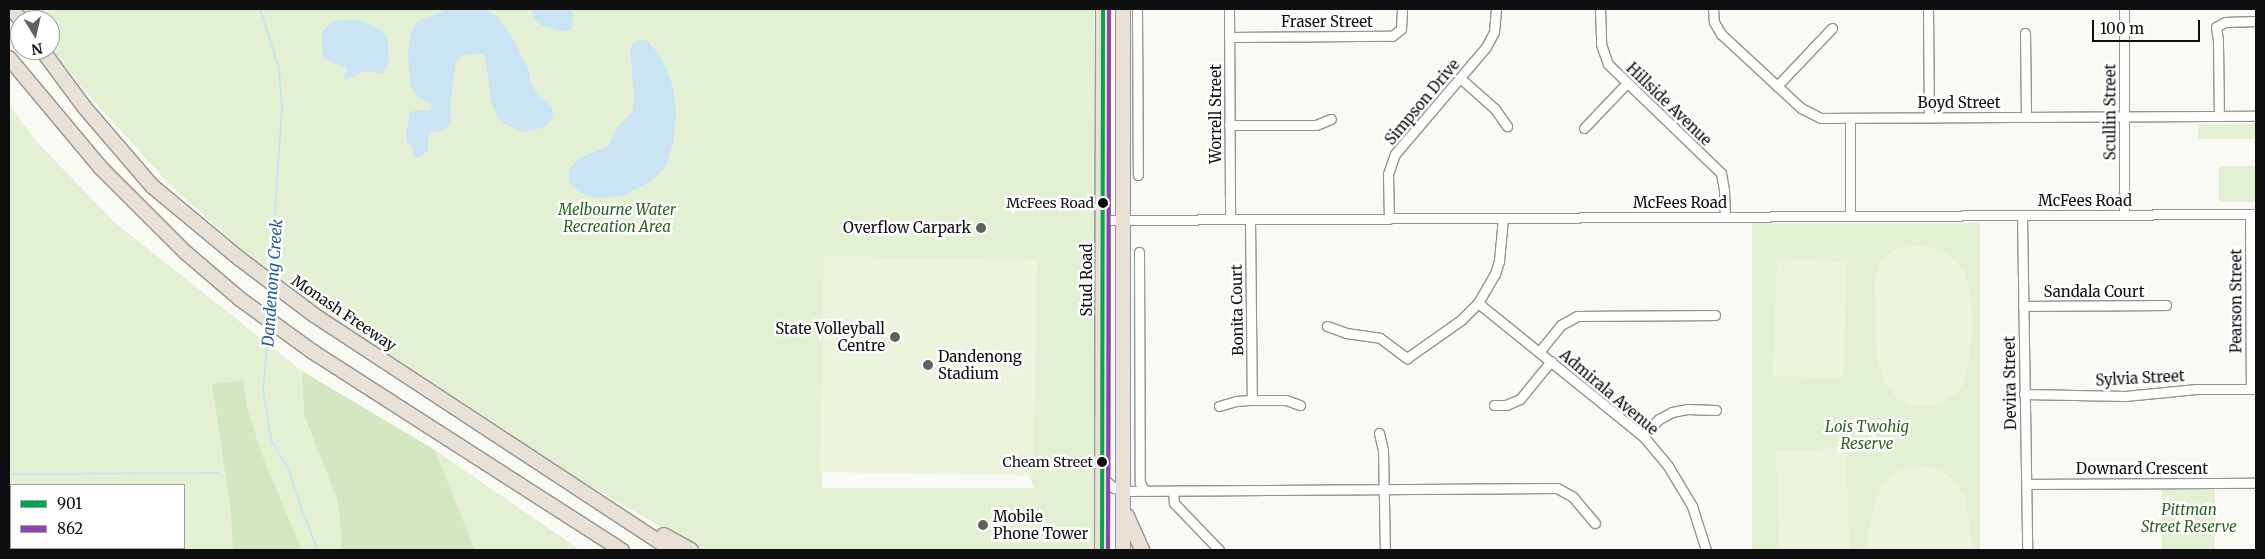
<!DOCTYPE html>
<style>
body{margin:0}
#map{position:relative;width:2265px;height:559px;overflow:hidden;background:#fafaf4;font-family:Merriweather,serif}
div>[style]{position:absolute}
.green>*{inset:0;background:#e3f0d4;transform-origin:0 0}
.forest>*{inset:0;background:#d3e7c2}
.pitch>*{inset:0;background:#ecf4de;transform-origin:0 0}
.water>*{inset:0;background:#cae4f4}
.stream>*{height:2px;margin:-1px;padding:0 1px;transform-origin:1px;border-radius:1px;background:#cae4f4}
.roads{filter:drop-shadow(1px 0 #949492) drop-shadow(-1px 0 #949492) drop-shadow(0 1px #949492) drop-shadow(0 -1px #949492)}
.minor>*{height:9px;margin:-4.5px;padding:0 4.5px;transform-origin:4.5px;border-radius:4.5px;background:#fefefd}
.highway>*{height:14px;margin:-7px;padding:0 7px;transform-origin:7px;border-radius:7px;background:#e9e0d6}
.bus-1>*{height:4px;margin:-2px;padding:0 2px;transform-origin:2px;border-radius:2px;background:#00a651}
.bus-2>*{height:4px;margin:-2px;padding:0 2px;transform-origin:2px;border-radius:2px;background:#8e44ad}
.dots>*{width:14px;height:14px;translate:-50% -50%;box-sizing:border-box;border:2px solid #fff;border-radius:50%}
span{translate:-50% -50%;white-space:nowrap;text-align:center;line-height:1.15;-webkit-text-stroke:5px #fff;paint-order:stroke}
.bus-label{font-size:14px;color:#0e0e0e}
.right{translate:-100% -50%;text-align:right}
.street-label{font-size:15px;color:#0e0e0e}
.park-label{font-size:15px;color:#2b6420;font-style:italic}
.poi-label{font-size:15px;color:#0e0e0e}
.left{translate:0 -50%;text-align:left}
.water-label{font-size:16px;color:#1b5d9c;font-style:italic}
.frame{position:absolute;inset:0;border:10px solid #0e0e0e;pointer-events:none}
.legend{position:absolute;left:10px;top:484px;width:175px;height:65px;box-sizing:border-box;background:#fff;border:1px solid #9f9f9f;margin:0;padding:6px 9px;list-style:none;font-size:15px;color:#0e0e0e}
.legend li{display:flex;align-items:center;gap:10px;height:25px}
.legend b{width:25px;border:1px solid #9f9f9f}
.north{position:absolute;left:10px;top:10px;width:50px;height:50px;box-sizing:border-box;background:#fff;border:1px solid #9f9f9f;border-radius:50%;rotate:171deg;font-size:14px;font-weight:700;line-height:20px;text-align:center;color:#0e0e0e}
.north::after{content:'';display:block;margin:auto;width:18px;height:22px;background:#61615e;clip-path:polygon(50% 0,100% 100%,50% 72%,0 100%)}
.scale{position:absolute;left:2092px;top:20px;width:108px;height:22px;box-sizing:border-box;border:2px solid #0e0e0e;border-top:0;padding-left:6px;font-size:15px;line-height:18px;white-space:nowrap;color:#0e0e0e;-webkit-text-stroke:4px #fff;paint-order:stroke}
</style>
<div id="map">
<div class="green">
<i style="clip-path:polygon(evenodd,21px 9px,1094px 9px,1096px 550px,702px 550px,593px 488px,359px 338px,315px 308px,250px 257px,170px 185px,85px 91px,50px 47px,50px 20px,30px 20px,21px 9px,824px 256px,1027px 470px,1034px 488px,822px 488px,824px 256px)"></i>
<i style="clip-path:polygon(evenodd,9px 105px,37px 142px,114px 222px,302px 371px,304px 415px,338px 502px,342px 550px,9px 550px,9px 105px,11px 485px,184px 485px,184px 548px,11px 548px,11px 485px)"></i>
<i style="left:2198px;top:124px;width:58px;height:15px"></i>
<i style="left:2219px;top:166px;width:37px;height:36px"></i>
<i style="left:1980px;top:223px;width:327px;height:228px;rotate:90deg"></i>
<i style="clip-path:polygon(435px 450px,580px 550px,475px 550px)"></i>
<i style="left:2215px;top:485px;width:65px;height:53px;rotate:90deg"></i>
</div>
<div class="forest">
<i style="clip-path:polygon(302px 371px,435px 450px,475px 550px,342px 550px,338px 502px,304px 415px)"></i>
<i style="clip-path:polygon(243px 380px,247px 407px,262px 455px,302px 550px,233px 550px,231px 512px,212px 384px)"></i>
</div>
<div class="pitch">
<i style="clip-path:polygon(1920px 245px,1947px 253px,1963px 269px,1970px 291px,1972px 326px,1968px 367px,1962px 387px,1946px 401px,1929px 407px,1910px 405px,1897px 398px,1885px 382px,1877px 361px,1875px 281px,1881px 260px,1897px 249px)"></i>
<i style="left:824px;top:256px;width:213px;height:216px;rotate:1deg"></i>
<i style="left:1777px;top:259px;width:70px;height:117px;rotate:2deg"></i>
<i style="left:1846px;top:448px;width:102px;height:70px;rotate:88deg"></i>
<i style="clip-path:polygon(1922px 466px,1941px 470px,1956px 483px,1966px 500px,1972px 550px,1867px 550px,1869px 529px,1875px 501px,1882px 486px,1898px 471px)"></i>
</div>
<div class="water">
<i style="clip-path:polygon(449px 9px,485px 9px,497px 16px,514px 40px,528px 69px,532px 86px,538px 95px,552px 107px,554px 116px,549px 123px,542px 128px,522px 132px,503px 123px,498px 118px,491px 103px,487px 69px,483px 54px,463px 55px,456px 61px,450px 105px,452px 121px,444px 130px,429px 133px,428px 149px,423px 156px,414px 158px,413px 148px,407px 142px,406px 135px,410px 112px,418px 110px,430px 111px,432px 108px,429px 103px,417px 97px,410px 85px,408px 53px,411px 33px,418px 21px)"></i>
<i style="clip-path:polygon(531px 9px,568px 9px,574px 14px,572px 28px,565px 32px,541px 25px,535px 20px)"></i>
<i style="clip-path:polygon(340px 20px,359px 20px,381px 30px,387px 37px,388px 45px,389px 59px,384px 74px,365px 71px,347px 80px,343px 77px,347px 71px,346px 68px,324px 58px,322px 52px,322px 32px,329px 24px)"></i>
<i style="clip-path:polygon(642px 40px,648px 41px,663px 60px,673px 87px,676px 112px,674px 140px,667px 162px,664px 169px,651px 181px,623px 196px,595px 198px,583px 194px,569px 183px,569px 169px,580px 158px,608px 146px,619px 125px,630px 115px,633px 109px,634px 96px,630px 48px,634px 43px)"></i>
</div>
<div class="stream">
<i style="left:260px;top:9px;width:62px;rotate:72.1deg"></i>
<i style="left:279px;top:68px;width:39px;rotate:86deg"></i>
<i style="left:282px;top:107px;width:167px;rotate:93.8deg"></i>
<i style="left:270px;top:314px;width:25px;rotate:-90deg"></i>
<i style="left:269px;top:326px;width:63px;rotate:95.4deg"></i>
<i style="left:263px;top:389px;width:52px;rotate:81.1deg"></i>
<i style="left:271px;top:440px;width:35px;rotate:59deg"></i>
<i style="left:289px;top:470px;width:45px;rotate:72deg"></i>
<i style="left:303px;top:513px;width:40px;rotate:68deg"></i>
<i style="left:9px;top:474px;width:209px;rotate:-0.3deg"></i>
</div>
<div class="roads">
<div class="minor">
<i style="left:1137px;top:9px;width:166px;rotate:89.7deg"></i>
<i style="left:1229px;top:9px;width:210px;rotate:89.7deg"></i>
<i style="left:1600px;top:9px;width:35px;rotate:88deg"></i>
<i style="left:1601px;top:44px;width:21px;rotate:71deg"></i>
<i style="left:1608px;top:64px;width:157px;rotate:44deg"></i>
<i style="left:1721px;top:173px;width:17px;rotate:80deg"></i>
<i style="left:1724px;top:190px;width:27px;rotate:88deg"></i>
<i style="left:1713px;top:9px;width:13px;rotate:86deg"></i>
<i style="left:1714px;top:22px;width:14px;rotate:60deg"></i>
<i style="left:1721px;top:34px;width:109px;rotate:42.8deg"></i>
<i style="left:1801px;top:108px;width:22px;rotate:27deg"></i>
<i style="left:1821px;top:118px;width:435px;rotate:-0.3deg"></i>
<i style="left:1928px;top:9px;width:108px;rotate:89.5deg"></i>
<i style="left:2124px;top:9px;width:205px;rotate:90deg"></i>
<i style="left:2025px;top:33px;width:84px;rotate:89.3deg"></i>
<i style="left:1229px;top:37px;width:163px;rotate:-0.4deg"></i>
<i style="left:1392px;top:36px;width:11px;rotate:-38deg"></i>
<i style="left:1401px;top:29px;width:20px;rotate:-87deg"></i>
<i style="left:1460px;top:78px;width:47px;rotate:41.5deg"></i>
<i style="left:1495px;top:109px;width:21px;rotate:55deg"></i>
<i style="left:1777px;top:86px;width:80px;rotate:-46.5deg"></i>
<i style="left:2219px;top:116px;width:76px;rotate:-90.8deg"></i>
<i style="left:2218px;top:40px;width:13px;rotate:-99deg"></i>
<i style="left:2216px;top:27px;width:10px;rotate:-29deg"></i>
<i style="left:2225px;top:22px;width:31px;rotate:-2deg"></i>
<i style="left:1850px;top:118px;width:98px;rotate:90deg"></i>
<i style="left:1229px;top:125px;width:87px"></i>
<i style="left:1316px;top:125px;width:16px;rotate:-22deg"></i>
<i style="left:1584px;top:128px;width:62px;rotate:-46.3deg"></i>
<i style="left:2250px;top:214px;width:174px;rotate:89.7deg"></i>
<i style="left:2022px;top:215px;width:335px;rotate:89.1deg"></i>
<i style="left:1389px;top:219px;width:45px;rotate:-91.3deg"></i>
<i style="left:1388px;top:174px;width:21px;rotate:-71deg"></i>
<i style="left:1395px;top:154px;width:140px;rotate:-49.6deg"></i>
<i style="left:1486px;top:47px;width:17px;rotate:-62deg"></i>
<i style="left:1494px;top:32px;width:23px;rotate:-85deg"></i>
<i style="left:1103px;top:220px;width:1153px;rotate:-0.3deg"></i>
<i style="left:1250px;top:220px;width:180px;rotate:89.4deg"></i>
<i style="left:1139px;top:252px;width:231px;rotate:89.8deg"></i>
<i style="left:1140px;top:483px;width:9px;rotate:58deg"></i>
<i style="left:1478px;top:303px;width:212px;rotate:38.9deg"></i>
<i style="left:1643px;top:436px;width:39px;rotate:50deg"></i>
<i style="left:1668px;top:466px;width:47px;rotate:59deg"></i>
<i style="left:1692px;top:506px;width:46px;rotate:72.3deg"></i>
<i style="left:2023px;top:306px;width:143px;rotate:-0.4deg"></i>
<i style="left:1327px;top:326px;width:20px;rotate:20deg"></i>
<i style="left:1346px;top:333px;width:34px;rotate:8deg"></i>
<i style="left:1380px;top:338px;width:34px;rotate:37deg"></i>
<i style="left:1407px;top:358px;width:66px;rotate:-35.1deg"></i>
<i style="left:1461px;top:320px;width:24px;rotate:-45deg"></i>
<i style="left:1478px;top:303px;width:34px;rotate:-60deg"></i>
<i style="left:1495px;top:274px;width:14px;rotate:-73deg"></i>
<i style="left:1499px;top:261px;width:43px;rotate:-84.7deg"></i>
<i style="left:1539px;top:352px;width:35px;rotate:-51deg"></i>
<i style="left:1561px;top:325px;width:18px;rotate:-29deg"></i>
<i style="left:1577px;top:316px;width:138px;rotate:-0.4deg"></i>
<i style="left:2024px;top:394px;width:101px;rotate:1.1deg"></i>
<i style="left:2125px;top:396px;width:72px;rotate:-5.6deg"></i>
<i style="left:2197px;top:389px;width:59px"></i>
<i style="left:1494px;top:405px;width:12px"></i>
<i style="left:1506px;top:405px;width:15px;rotate:-23deg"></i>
<i style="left:1520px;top:399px;width:49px;rotate:-50.8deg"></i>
<i style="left:1219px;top:406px;width:18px;rotate:-16deg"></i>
<i style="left:1236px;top:401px;width:16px;rotate:-4deg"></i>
<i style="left:1252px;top:400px;width:34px"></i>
<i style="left:1286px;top:400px;width:15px;rotate:20deg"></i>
<i style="left:1379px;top:433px;width:17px;rotate:77deg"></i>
<i style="left:1383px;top:450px;width:100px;rotate:88.9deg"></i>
<i style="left:1643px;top:436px;width:23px;rotate:-47deg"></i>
<i style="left:1659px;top:419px;width:15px;rotate:-28deg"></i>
<i style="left:1672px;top:412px;width:15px;rotate:-11deg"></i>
<i style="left:1687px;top:409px;width:29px;rotate:2deg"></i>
<i style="left:1103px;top:478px;width:15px;rotate:42deg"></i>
<i style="left:1114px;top:488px;width:9px;rotate:18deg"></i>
<i style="left:1123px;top:491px;width:434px;rotate:-0.4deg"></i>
<i style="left:1557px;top:488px;width:18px;rotate:29deg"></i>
<i style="left:1573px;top:497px;width:34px;rotate:50deg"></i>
<i style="left:2027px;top:484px;width:229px;rotate:-0.3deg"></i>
<i style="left:1173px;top:491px;width:12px;rotate:85deg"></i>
<i style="left:1174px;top:503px;width:65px;rotate:46.2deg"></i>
</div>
<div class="highway">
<i style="left:12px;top:9px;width:14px;rotate:51deg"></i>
<i style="left:1123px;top:9px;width:541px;rotate:90deg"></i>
<i style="left:42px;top:50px;width:72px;rotate:53.4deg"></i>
<i style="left:85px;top:108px;width:103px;rotate:49.3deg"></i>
<i style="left:152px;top:186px;width:114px;rotate:39.7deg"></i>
<i style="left:240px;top:259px;width:93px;rotate:37.1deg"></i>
<i style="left:314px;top:315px;width:428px;rotate:33.3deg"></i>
<i style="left:9px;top:58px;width:143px;rotate:50.1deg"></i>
<i style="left:101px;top:168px;width:119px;rotate:45deg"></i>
<i style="left:185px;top:252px;width:72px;rotate:40.5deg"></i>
<i style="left:240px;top:299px;width:90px;rotate:36deg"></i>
<i style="left:313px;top:352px;width:367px;rotate:32.7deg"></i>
<i style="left:1127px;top:516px;width:37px;rotate:66deg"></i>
<i style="left:664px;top:535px;width:31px;rotate:29deg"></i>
<i style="left:1102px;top:550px;width:541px;rotate:-89.89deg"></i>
</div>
</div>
<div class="bus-1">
<i style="left:1102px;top:550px;width:541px;rotate:-89.89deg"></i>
</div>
<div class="bus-2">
<i style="left:1108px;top:550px;width:541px;rotate:-89.89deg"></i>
</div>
<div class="dots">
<i style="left:1103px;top:203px;background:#0e0e0e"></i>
<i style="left:981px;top:228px;background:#61615e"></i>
<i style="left:895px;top:337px;background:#61615e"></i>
<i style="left:928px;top:365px;background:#61615e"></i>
<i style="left:1102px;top:462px;background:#0e0e0e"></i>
<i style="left:983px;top:525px;background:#61615e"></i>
</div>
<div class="bus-label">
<span class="right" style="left:1094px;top:203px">McFees Road</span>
<span class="right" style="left:1093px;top:462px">Cheam Street</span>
</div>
<div class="street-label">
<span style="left:1327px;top:22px">Fraser Street</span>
<span style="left:1422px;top:102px;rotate:-50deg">Simpson Drive</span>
<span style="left:1959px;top:103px">Boyd Street</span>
<span style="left:1669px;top:104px;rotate:44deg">Hillside Avenue</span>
<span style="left:2110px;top:112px;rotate:-90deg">Scullin Street</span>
<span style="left:1216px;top:114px;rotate:-90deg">Worrell Street</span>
<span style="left:2085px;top:201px">McFees Road</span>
<span style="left:1680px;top:203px">McFees Road</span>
<span style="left:1087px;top:280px;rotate:-90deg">Stud Road</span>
<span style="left:2094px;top:292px">Sandala Court</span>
<span style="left:2236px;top:301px;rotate:-90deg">Pearson Street</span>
<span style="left:1237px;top:310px;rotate:-91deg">Bonita Court</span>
<span style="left:344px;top:313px;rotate:34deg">Monash Freeway</span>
<span style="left:2140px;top:378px;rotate:-3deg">Sylvia Street</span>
<span style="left:2010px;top:383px;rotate:-91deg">Devira Street</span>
<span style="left:1609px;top:392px;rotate:40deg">Admirala Avenue</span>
<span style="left:2142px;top:469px">Downard Crescent</span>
</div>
<div class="park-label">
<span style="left:617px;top:218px">Melbourne Water<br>Recreation Area</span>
<span style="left:1867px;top:435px">Lois Twohig<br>Reserve</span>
<span style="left:2189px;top:518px">Pittman<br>Street Reserve</span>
</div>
<div class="poi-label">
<span class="right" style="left:971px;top:228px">Overflow Carpark</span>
<span class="right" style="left:885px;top:337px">State Volleyball<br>Centre</span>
<span class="left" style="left:938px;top:365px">Dandenong<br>Stadium</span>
<span class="left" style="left:993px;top:525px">Mobile<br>Phone Tower</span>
</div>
<div class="water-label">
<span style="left:272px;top:283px;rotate:-86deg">Dandenong Creek</span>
</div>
<div class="frame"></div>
<ul class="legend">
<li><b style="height:6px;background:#00a651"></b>901</li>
<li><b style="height:6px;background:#8e44ad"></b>862</li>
</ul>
<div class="north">N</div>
<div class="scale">100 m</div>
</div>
